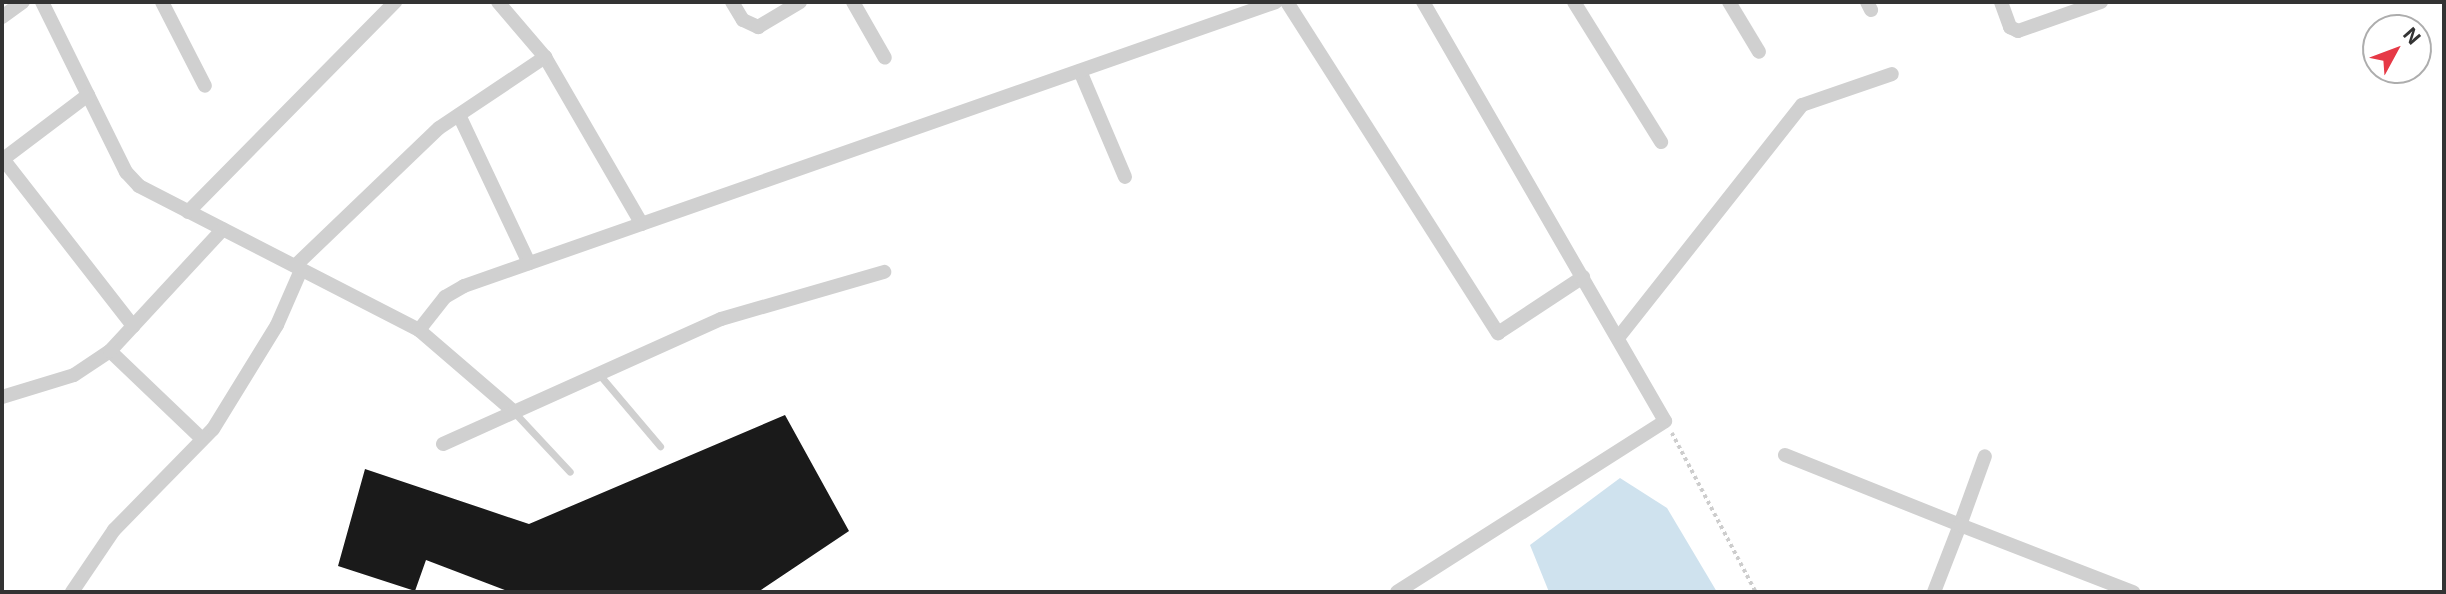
<!DOCTYPE html>
<style>
body{margin:0}
#map{position:relative;width:2446px;height:594px;overflow:hidden;background:#fff;font-family:Inter,sans-serif}
div>[style]{position:absolute}
.water>*{inset:0;background:#cfe2ee}
.building>*{inset:0;background:#1a1a1a}
.path>*{height:3.5px;margin-top:-1.75px;transform-origin:0;background:repeating-linear-gradient(90deg,#cdcdcd 0 3.5px,transparent 0 7px)}
.service>*{height:7px;margin:-3.5px;padding:0 3.5px;transform-origin:3.5px;border-radius:3.5px;background:#d0d0d0}
.minor>*{height:14px;margin:-7px;padding:0 7px;transform-origin:7px;border-radius:7px;background:#d0d0d0}
span{translate:-50% -50%;white-space:nowrap;text-align:center;line-height:1.15;-webkit-text-stroke:7px #fff;paint-order:stroke}
.frame{position:absolute;inset:0;border:4px solid #333;pointer-events:none}
.north{position:absolute;left:2362px;top:14px;width:70px;height:70px;box-sizing:border-box;background:#fff;border:2px solid #adadad;border-radius:50%;rotate:49deg;font-size:19px;font-weight:700;line-height:28px;text-align:center;color:#333}
.north::after{content:'';display:block;margin:auto;width:24px;height:32px;background:#e63946;clip-path:polygon(50% 0,100% 100%,50% 72%,0 100%)}
</style>
<div id="map">
<div class="water">
<i style="clip-path:polygon(1620px 478px,1667px 508px,1717px 592px,1549px 592px,1530px 545px)"></i>
</div>
<div class="building">
<i style="clip-path:polygon(785px 415px,849px 531px,758px 592px,510px 592px,426px 560px,415px 591px,338px 566px,365px 469px,529px 524px)"></i>
</div>
<div class="path">
<i style="left:1672px;top:433px;width:180px;rotate:62.2deg"></i>
</div>
<div class="service">
<i style="left:598px;top:373px;width:96px;rotate:49.7deg"></i>
<i style="left:513px;top:411px;width:83px;rotate:46.9deg"></i>
</div>
<div class="minor">
<i style="left:42px;top:2px;width:190px;rotate:63.7deg"></i>
<i style="left:126px;top:172px;width:19px;rotate:47deg"></i>
<i style="left:139px;top:186px;width:315px;rotate:27.2deg"></i>
<i style="left:419px;top:330px;width:123px;rotate:40.7deg"></i>
<i style="left:162px;top:2px;width:94px;rotate:62.9deg"></i>
<i style="left:498px;top:2px;width:72px;rotate:49.5deg"></i>
<i style="left:545px;top:57px;width:193px;rotate:59.9deg"></i>
<i style="left:732px;top:2px;width:21px;rotate:59deg"></i>
<i style="left:743px;top:20px;width:17px;rotate:25deg"></i>
<i style="left:758px;top:27px;width:49px;rotate:-30.8deg"></i>
<i style="left:853px;top:2px;width:64px;rotate:60.3deg"></i>
<i style="left:1287px;top:2px;width:393px;rotate:57.5deg"></i>
<i style="left:1498px;top:333px;width:102px;rotate:-33.4deg"></i>
<i style="left:1574px;top:2px;width:165px;rotate:58.1deg"></i>
<i style="left:1729px;top:2px;width:58px;rotate:59deg"></i>
<i style="left:1867px;top:2px;width:9px;rotate:63deg"></i>
<i style="left:2001px;top:2px;width:27px;rotate:70deg"></i>
<i style="left:2010px;top:27px;width:9px;rotate:27deg"></i>
<i style="left:2018px;top:31px;width:88px;rotate:-19.3deg"></i>
<i style="left:2px;top:17px;width:26px;rotate:-36deg"></i>
<i style="left:1080px;top:71px;width:115px;rotate:67deg"></i>
<i style="left:459px;top:115px;width:164px;rotate:64.7deg"></i>
<i style="left:3px;top:159px;width:212px;rotate:52.1deg"></i>
<i style="left:2px;top:160px;width:108px;rotate:-37.1deg"></i>
<i style="left:188px;top:212px;width:295px;rotate:-45.4deg"></i>
<i style="left:295px;top:266px;width:199px;rotate:-43.8deg"></i>
<i style="left:439px;top:128px;width:128px;rotate:-33.8deg"></i>
<i style="left:419px;top:330px;width:42px;rotate:-51.8deg"></i>
<i style="left:445px;top:297px;width:22px;rotate:-30deg"></i>
<i style="left:464px;top:286px;width:860px;rotate:-19.28deg"></i>
<i style="left:1618px;top:338px;width:297px;rotate:-51.7deg"></i>
<i style="left:1802px;top:105px;width:95px;rotate:-19deg"></i>
<i style="left:110px;top:351px;width:127px;rotate:43.7deg"></i>
<i style="left:2px;top:397px;width:75px;rotate:-17deg"></i>
<i style="left:74px;top:375px;width:43px;rotate:-33.7deg"></i>
<i style="left:110px;top:351px;width:166px;rotate:-47.2deg"></i>
<i style="left:443px;top:444px;width:305px;rotate:-24.2deg"></i>
<i style="left:721px;top:319px;width:170px;rotate:-16.1deg"></i>
<i style="left:1785px;top:455px;width:188px;rotate:21.8deg"></i>
<i style="left:1960px;top:525px;width:73px;rotate:-70.1deg"></i>
<i style="left:72px;top:592px;width:75px;rotate:-55.9deg"></i>
<i style="left:114px;top:530px;width:141px;rotate:-45.6deg"></i>
<i style="left:213px;top:429px;width:122px;rotate:-58.4deg"></i>
<i style="left:277px;top:325px;width:60px;rotate:-66.4deg"></i>
<i style="left:1397px;top:592px;width:318px;rotate:-32.5deg"></i>
<i style="left:1665px;top:421px;width:484px;rotate:-120deg"></i>
<i style="left:1934px;top:592px;width:72px;rotate:-68.8deg"></i>
<i style="left:1960px;top:525px;width:186px;rotate:21.2deg"></i>
</div>
<div class="frame"></div>
<div class="north">N</div>
</div>
